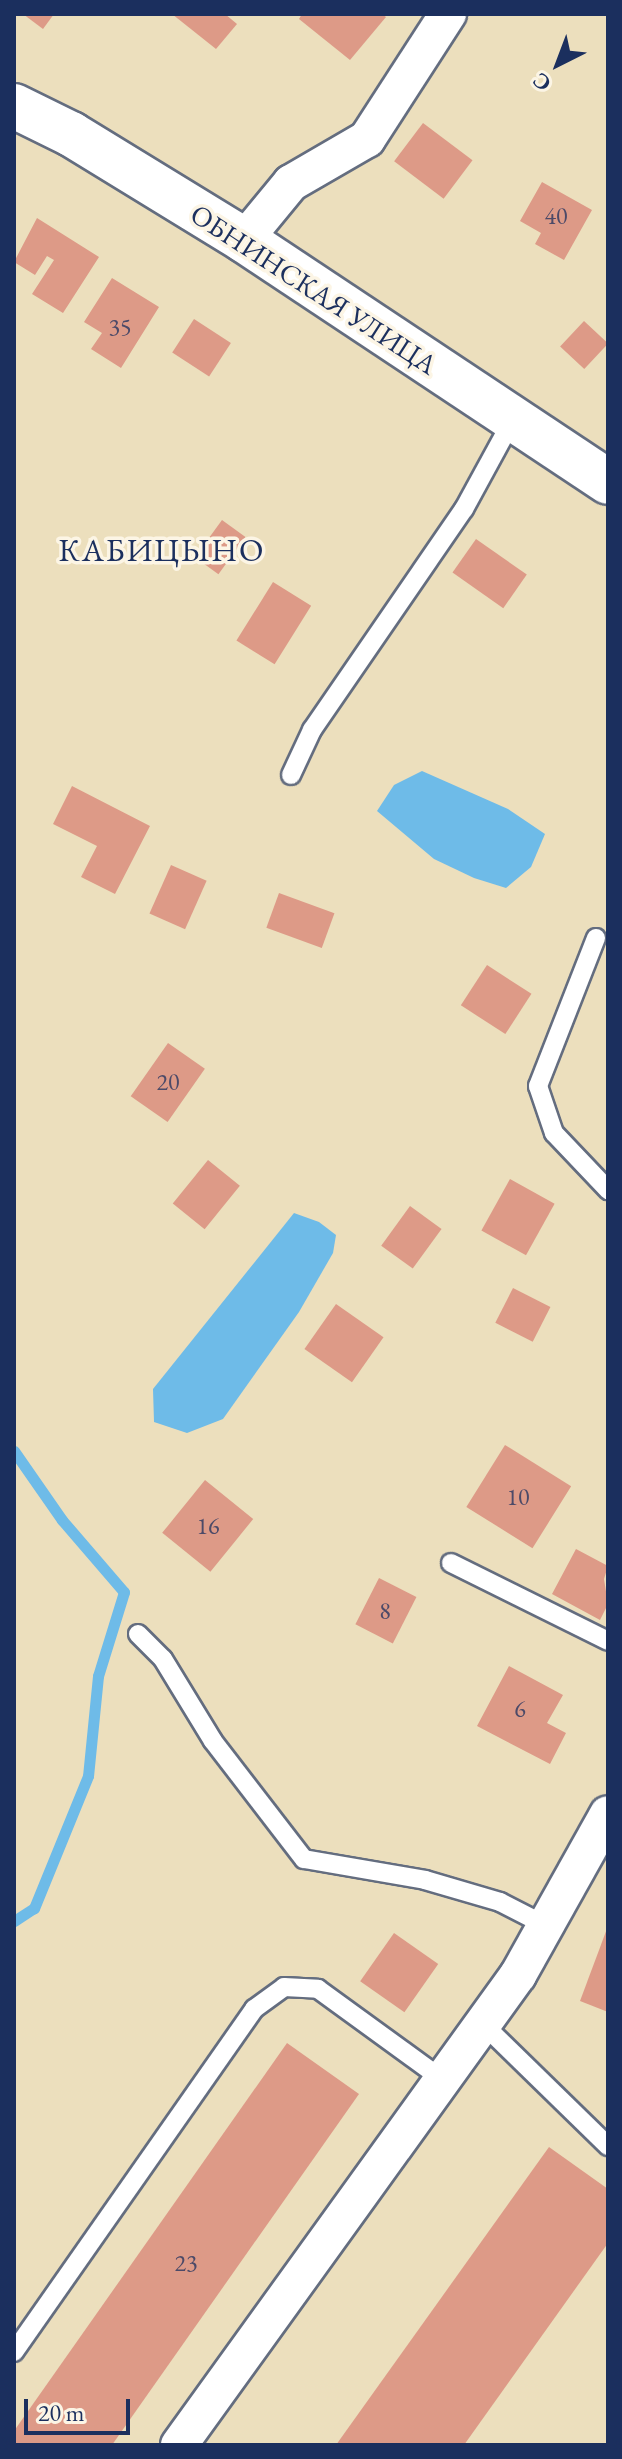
<!DOCTYPE html>
<meta charset="utf-8">
<style>
body{margin:0}
#map{position:relative;width:622px;height:2459px;overflow:hidden;background:#ecdfbd;font-family:"EB Garamond",serif}
div>[style]{position:absolute}
.water>*{inset:0;background:#6ebbe8}
.stream>*{height:11px;margin:-5.5px;padding:0 5.5px;transform-origin:5.5px;border-radius:5.5px;background:#6ebbe8}
.building>*{inset:0;background:#dd9a87;transform-origin:0 0}
.roads{filter:drop-shadow(2px 0 #646d7f) drop-shadow(-2px 0 #646d7f) drop-shadow(0 2px #646d7f) drop-shadow(0 -2px #646d7f)}
.lane>*{height:18px;margin:-9px;padding:0 9px;transform-origin:9px;border-radius:9px;background:#fff}
.street>*{height:36px;margin:-18px;padding:0 18px;transform-origin:18px;border-radius:18px;background:#fff}
.secondary>*{height:44px;margin:-22px;padding:0 22px;transform-origin:22px;border-radius:22px;background:#fff}
span{translate:-50% -50%;white-space:nowrap;text-align:center;line-height:1.15;-webkit-text-stroke:7px #fcf5e5;paint-order:stroke}
.number-label{font-size:24px;color:#4c4a68}
.number-label span{-webkit-text-stroke-width:0}
.street-label{font-size:28px;color:#1b2f5e}
.quarter-label{font-size:32px;color:#1b2f5e;letter-spacing:2px}
.frame{position:absolute;inset:0;border:16px solid #1b2f5e;pointer-events:none}
.north{position:absolute;left:518px;top:24px;width:80px;height:80px;-webkit-text-stroke:6px #fcf5e5;paint-order:stroke;rotate:222deg;font-size:22px;font-weight:700;line-height:32px;text-align:center;color:#1b2f5e}
.north::after{content:'';display:block;margin:auto;width:28px;height:36px;background:#1b2f5e;clip-path:polygon(50% 0,100% 100%,50% 72%,0 100%)}
.scale{position:absolute;left:24px;top:2399px;width:106px;height:36px;box-sizing:border-box;border:4px solid #1b2f5e;border-top:0;padding-left:10px;font-size:24px;line-height:28px;white-space:nowrap;color:#1b2f5e;-webkit-text-stroke:6px #fcf5e5;paint-order:stroke}
</style>
<div id="map">
<div class="water">
<i style="clip-path:polygon(422px 771px,508px 809px,545px 834px,531px 867px,506px 888px,474px 878px,434px 859px,377px 811px,394px 785px)"></i>
<i style="clip-path:polygon(294px 1213px,319px 1222px,336px 1235px,333px 1253px,299px 1312px,223px 1419px,187px 1433px,154px 1422px,153px 1389px)"></i>
</div>
<div class="stream">
<i style="left:14px;top:1451px;width:84px;rotate:55.2deg"></i>
<i style="left:62px;top:1520px;width:95px;rotate:49.3deg"></i>
<i style="left:124px;top:1592px;width:88px;rotate:107.2deg"></i>
<i style="left:98px;top:1676px;width:100px;rotate:95.7deg"></i>
<i style="left:88px;top:1776px;width:143px;rotate:112.2deg"></i>
<i style="left:34px;top:1908px;width:24px;rotate:147deg"></i>
</div>
<div class="building">
<i style="clip-path:polygon(23px 14px,54px 14px,43px 29px)"></i>
<i style="clip-path:polygon(172px 14px,225px 14px,237px 24px,216px 49px)"></i>
<i style="clip-path:polygon(302px 14px,382px 14px,386px 17px,350px 60px,299px 19px)"></i>
<i style="left:423px;top:123px;width:62px;height:48px;rotate:37deg"></i>
<i style="clip-path:polygon(542px 182px,592px 210px,564px 260px,535px 244px,541px 233px,520px 221px)"></i>
<i style="clip-path:polygon(37px 218px,99px 257px,63px 313px,32px 294px,54px 260px,47px 256px,35px 275px,14px 262px)"></i>
<i style="clip-path:polygon(112px 278px,159px 307px,121px 368px,91px 349px,102px 333px,84px 322px)"></i>
<i style="left:194px;top:319px;width:44px;height:40px;rotate:33deg"></i>
<i style="left:584px;top:321px;width:33px;height:35px;rotate:43deg"></i>
<i style="left:222px;top:520px;width:29px;height:46px;rotate:36deg"></i>
<i style="left:476px;top:539px;width:62px;height:41px;rotate:35deg"></i>
<i style="left:273px;top:582px;width:45px;height:69px;rotate:32deg"></i>
<i style="clip-path:polygon(72px 786px,150px 826px,115px 894px,81px 877px,97px 846px,53px 824px)"></i>
<i style="left:171px;top:865px;width:39px;height:53px;rotate:24deg"></i>
<i style="left:279px;top:893px;width:59px;height:37px;rotate:20deg"></i>
<i style="left:487px;top:965px;width:53px;height:48px;rotate:33deg"></i>
<i style="left:168px;top:1043px;width:45px;height:65px;rotate:35deg"></i>
<i style="left:208px;top:1160px;width:41px;height:56px;rotate:39deg"></i>
<i style="left:510px;top:1179px;width:51px;height:59px;rotate:29deg"></i>
<i style="left:410px;top:1206px;width:39px;height:49px;rotate:36deg"></i>
<i style="left:513px;top:1288px;width:42px;height:39px;rotate:27deg"></i>
<i style="left:336px;top:1304px;width:58px;height:55px;rotate:35deg"></i>
<i style="left:505px;top:1445px;width:78px;height:73px;rotate:32deg"></i>
<i style="left:205px;top:1480px;width:62px;height:68px;rotate:39deg"></i>
<i style="clip-path:polygon(576px 1549px,608px 1566px,604px 1579px,608px 1604px,600px 1620px,552px 1594px)"></i>
<i style="left:379px;top:1578px;width:42px;height:52px;rotate:27deg"></i>
<i style="clip-path:polygon(509px 1666px,563px 1695px,547px 1723px,566px 1733px,550px 1764px,477px 1726px)"></i>
<i style="clip-path:polygon(608px 1926px,608px 2012px,580px 2001px)"></i>
<i style="left:394px;top:1933px;width:54px;height:59px;rotate:35deg"></i>
<i style="clip-path:polygon(287px 2043px,359px 2094px,112px 2445px,14px 2445px,14px 2431px)"></i>
<i style="clip-path:polygon(549px 2147px,608px 2189px,608px 2243px,464px 2445px,336px 2445px)"></i>
</div>
<div class="roads">
<div class="lane">
<i style="left:291px;top:775px;width:50px;rotate:-65deg"></i>
<i style="left:312px;top:730px;width:268px;rotate:-55.5deg"></i>
<i style="left:464px;top:509px;width:100px;rotate:-61.4deg"></i>
<i style="left:596px;top:938px;width:159px;rotate:111.4deg"></i>
<i style="left:538px;top:1086px;width:50px;rotate:71.2deg"></i>
<i style="left:554px;top:1133px;width:79px;rotate:46.5deg"></i>
<i style="left:451px;top:1563px;width:175px;rotate:26.4deg"></i>
<i style="left:138px;top:1634px;width:35px;rotate:45deg"></i>
<i style="left:163px;top:1659px;width:96px;rotate:58.6deg"></i>
<i style="left:213px;top:1741px;width:149px;rotate:52.4deg"></i>
<i style="left:304px;top:1859px;width:123px;rotate:9.8deg"></i>
<i style="left:425px;top:1880px;width:78px;rotate:16.3deg"></i>
<i style="left:500px;top:1902px;width:51px;rotate:27.1deg"></i>
<i style="left:483px;top:2024px;width:175px;rotate:44.3deg"></i>
<i style="left:14px;top:2352px;width:419px;rotate:-55deg"></i>
<i style="left:254px;top:2009px;width:37px;rotate:-36deg"></i>
<i style="left:284px;top:1987px;width:34px;rotate:3deg"></i>
<i style="left:318px;top:1989px;width:153px;rotate:36deg"></i>
</div>
<div class="street">
<i style="left:244px;top:240px;width:74px;rotate:-50.5deg"></i>
<i style="left:291px;top:183px;width:88px;rotate:-30.1deg"></i>
<i style="left:367px;top:139px;width:149px;rotate:-57.1deg"></i>
<i style="left:179px;top:2445px;width:580px;rotate:-54.2deg"></i>
<i style="left:518px;top:1975px;width:184px;rotate:-60.8deg"></i>
</div>
<div class="secondary">
<i style="left:14px;top:106px;width:64px;rotate:26.2deg"></i>
<i style="left:71px;top:134px;width:203px;rotate:31.5deg"></i>
<i style="left:244px;top:240px;width:437px;rotate:33.6deg"></i>
</div>
</div>
<div class="number-label">
<span style="left:556px;top:216px">40</span>
<span style="left:120px;top:327px">35</span>
<span style="left:168px;top:1082px">20</span>
<span style="left:518px;top:1497px">10</span>
<span style="left:208px;top:1526px">16</span>
<span style="left:385px;top:1611px">8</span>
<span style="left:520px;top:1709px">6</span>
<span style="left:186px;top:2263px">23</span>
</div>
<div class="street-label">
<span style="left:314px;top:289px;rotate:33deg">ОБНИНСКАЯ УЛИЦА</span>
</div>
<div class="quarter-label">
<span style="left:162px;top:550px">КАБИЦЫНО</span>
</div>
<div class="frame"></div>
<div class="north">С</div>
<div class="scale">20 m</div>
</div>
